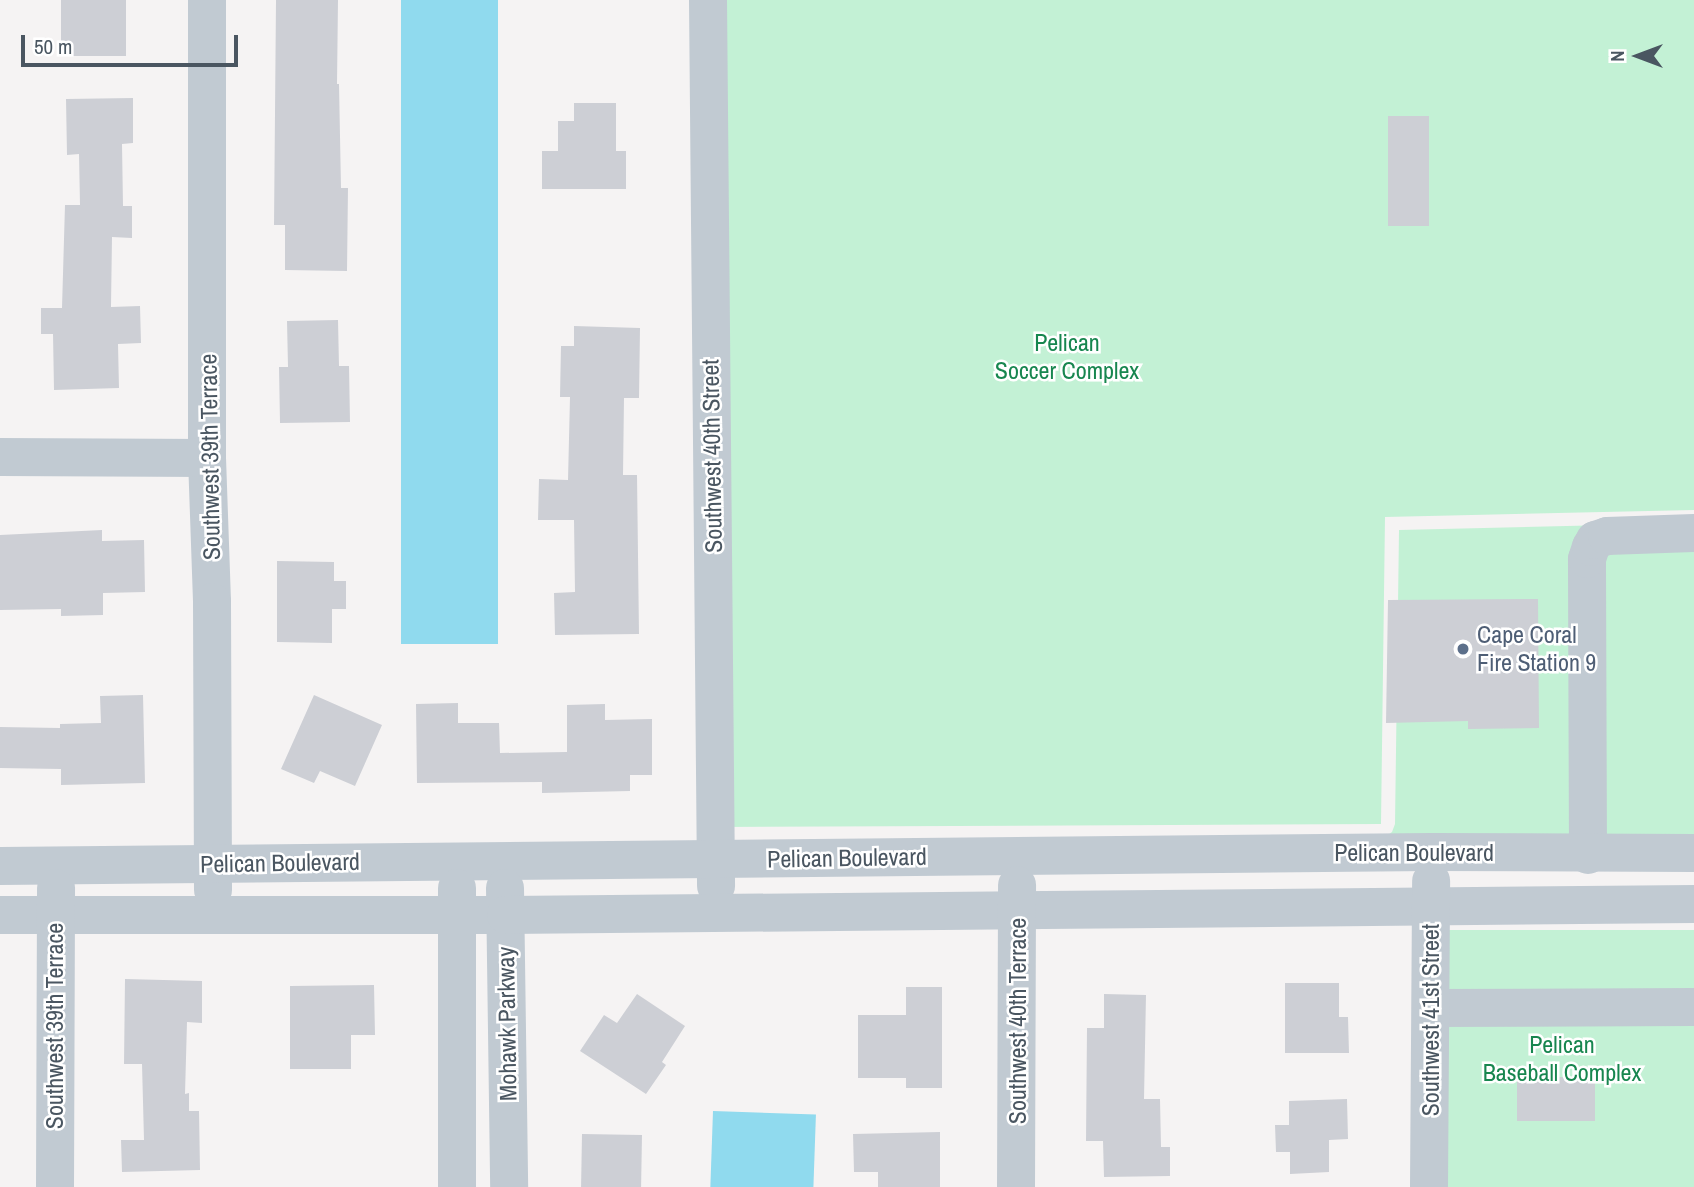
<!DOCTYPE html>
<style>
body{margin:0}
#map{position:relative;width:1694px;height:1187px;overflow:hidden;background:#f5f3f3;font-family:"Archivo Narrow",sans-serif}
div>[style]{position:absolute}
.green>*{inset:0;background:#c3f1d5;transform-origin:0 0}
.water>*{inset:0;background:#90daee;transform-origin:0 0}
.building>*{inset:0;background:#cdcfd5;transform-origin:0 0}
.minor>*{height:38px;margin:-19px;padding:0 19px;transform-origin:19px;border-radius:19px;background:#c1cad2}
.dots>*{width:19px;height:19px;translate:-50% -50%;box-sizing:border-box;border:4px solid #fff;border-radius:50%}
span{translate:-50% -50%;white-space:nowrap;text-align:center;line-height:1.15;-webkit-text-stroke:5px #fff;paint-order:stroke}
.park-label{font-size:24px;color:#17864f}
.street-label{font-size:24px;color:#4a5661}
.service-label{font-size:24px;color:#4e5e75}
.left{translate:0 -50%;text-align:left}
.north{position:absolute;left:1603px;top:21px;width:70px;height:70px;-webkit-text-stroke:5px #fff;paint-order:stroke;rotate:270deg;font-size:19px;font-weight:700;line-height:28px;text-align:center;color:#4a5661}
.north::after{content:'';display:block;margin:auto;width:24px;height:32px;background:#4a5661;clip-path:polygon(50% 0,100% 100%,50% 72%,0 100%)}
.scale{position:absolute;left:21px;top:35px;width:217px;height:32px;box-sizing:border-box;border:4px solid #4a5661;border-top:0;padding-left:9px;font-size:21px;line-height:24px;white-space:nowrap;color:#4a5661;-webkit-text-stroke:5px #fff;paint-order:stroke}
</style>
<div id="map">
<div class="green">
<i style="clip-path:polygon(708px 0,1694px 0,1694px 510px,1385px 517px,1381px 824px,715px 827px)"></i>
<i style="clip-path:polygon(1694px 523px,1694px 837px,1385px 837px,1392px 832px,1395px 824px,1399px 530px)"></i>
<i style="left:1694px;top:930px;width:257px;height:262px;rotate:90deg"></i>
</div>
<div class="water">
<i style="left:401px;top:0;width:97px;height:644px"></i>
<i style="left:713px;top:1111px;width:103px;height:76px;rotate:2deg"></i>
</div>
<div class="building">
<i style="left:61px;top:0;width:65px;height:56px"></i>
<i style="clip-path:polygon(276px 0,338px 0,337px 84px,339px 84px,341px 188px,348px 188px,347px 271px,285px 270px,285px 225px,274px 225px)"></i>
<i style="clip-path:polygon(133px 98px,133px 143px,122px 144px,123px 206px,132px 206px,132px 238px,112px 237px,111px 307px,140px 306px,141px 343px,118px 344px,119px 388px,54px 390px,53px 334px,41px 334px,41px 308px,62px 308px,65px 205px,80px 205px,79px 154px,67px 155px,66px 99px)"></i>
<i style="clip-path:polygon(574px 103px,616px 103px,616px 151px,626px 151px,626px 189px,542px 189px,542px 151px,558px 151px,558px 121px,574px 121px)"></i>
<i style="left:1388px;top:116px;width:41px;height:110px"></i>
<i style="clip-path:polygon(338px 320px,339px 366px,349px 366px,350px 422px,280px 423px,279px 367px,288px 367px,287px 321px)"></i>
<i style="clip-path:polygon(574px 326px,640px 328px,639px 398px,624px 398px,623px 475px,637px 475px,639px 634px,555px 635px,554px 593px,575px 592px,574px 520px,538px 520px,539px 479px,568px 480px,570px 397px,560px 397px,561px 346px,574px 346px)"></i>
<i style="clip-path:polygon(102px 530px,102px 541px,144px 540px,145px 592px,103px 593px,103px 615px,61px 616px,61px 609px,0 610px,0 535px)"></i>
<i style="clip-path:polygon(277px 561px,334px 562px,334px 581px,346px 581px,346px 609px,332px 609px,332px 643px,277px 642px)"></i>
<i style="clip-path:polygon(1538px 599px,1539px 728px,1468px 729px,1468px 721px,1386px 723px,1388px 600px)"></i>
<i style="clip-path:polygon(143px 695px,145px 783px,61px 785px,61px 769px,0 768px,0 727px,60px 728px,60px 724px,101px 723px,100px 696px)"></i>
<i style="clip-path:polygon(314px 695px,382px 725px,355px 786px,320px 771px,314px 783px,281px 769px)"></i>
<i style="clip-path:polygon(458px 703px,458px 723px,499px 723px,500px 753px,567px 752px,567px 705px,605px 704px,605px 720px,652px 719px,652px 775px,630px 775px,630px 791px,542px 793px,542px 782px,417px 783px,416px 704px)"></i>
<i style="clip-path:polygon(125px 979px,202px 981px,202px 1023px,187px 1022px,185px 1094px,189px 1093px,189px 1111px,199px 1111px,200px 1170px,122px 1172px,121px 1140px,144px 1140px,142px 1064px,124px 1064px)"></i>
<i style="clip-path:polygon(1285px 983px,1339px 983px,1339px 1017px,1348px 1017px,1349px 1053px,1285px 1053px)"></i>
<i style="clip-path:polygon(374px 985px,375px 1035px,351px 1035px,351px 1069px,290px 1069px,290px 986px)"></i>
<i style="clip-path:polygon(906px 987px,942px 987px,942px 1088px,906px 1088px,906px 1078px,858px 1078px,858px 1015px,906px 1015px)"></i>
<i style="clip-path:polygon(637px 994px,685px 1026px,662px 1062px,666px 1065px,646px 1094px,580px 1051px,604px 1015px,617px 1023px)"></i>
<i style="clip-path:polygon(1104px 994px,1146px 995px,1144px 1099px,1160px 1099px,1161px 1147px,1170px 1147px,1170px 1176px,1104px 1177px,1103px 1141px,1086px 1141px,1087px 1028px,1104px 1028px)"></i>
<i style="left:1595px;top:1077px;width:44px;height:78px;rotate:90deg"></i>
<i style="clip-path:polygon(1347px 1099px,1348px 1139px,1329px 1140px,1329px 1172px,1290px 1174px,1290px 1152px,1276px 1152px,1275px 1125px,1289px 1125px,1289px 1101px)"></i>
<i style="clip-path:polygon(940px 1132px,940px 1187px,878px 1187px,878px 1172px,854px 1172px,853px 1134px)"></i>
<i style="left:582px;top:1134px;width:60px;height:53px;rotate:1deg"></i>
</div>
<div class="minor">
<i style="left:207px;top:0;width:458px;rotate:90deg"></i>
<i style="left:207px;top:458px;width:144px;rotate:88deg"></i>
<i style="left:212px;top:602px;width:288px;rotate:89.8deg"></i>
<i style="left:708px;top:0;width:886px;rotate:89.48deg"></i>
<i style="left:0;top:457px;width:207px;rotate:0.3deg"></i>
<i style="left:1588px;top:855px;width:296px;rotate:-90.2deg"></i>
<i style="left:1587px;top:559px;width:13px;rotate:-72deg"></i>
<i style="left:1591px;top:547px;width:8px;rotate:-60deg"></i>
<i style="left:1595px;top:540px;width:13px;rotate:-18deg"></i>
<i style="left:1607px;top:536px;width:87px;rotate:-2deg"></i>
<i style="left:0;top:866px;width:1431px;rotate:-0.56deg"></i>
<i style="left:1431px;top:852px;width:263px;rotate:0.2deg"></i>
<i style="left:505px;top:888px;width:299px;rotate:89.2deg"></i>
<i style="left:0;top:915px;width:506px"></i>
<i style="left:506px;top:915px;width:1188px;rotate:-0.53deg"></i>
<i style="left:1431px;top:1008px;width:263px;rotate:-0.2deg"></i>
<i style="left:55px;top:1187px;width:299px;rotate:-89.8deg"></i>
<i style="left:457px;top:1187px;width:299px;rotate:-90deg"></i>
<i style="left:1016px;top:1187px;width:302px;rotate:-89.8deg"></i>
<i style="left:1429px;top:1187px;width:306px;rotate:-89.6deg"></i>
</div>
<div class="dots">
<i style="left:1463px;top:649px;background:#5c6f8a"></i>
</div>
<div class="park-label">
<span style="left:1067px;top:357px">Pelican<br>Soccer Complex</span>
<span style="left:1562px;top:1059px">Pelican<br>Baseball Complex</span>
</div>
<div class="street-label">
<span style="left:712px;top:456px;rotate:-91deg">Southwest 40th Street</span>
<span style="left:210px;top:457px;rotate:-91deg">Southwest 39th Terrace</span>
<span style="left:1414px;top:853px">Pelican Boulevard</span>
<span style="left:847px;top:858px;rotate:-1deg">Pelican Boulevard</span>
<span style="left:280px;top:863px;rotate:-1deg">Pelican Boulevard</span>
<span style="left:1431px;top:1020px;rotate:-90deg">Southwest 41st Street</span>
<span style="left:1018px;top:1021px;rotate:-90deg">Southwest 40th Terrace</span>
<span style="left:507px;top:1024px;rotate:-91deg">Mohawk Parkway</span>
<span style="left:55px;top:1026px;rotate:-90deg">Southwest 39th Terrace</span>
</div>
<div class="service-label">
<span class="left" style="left:1477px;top:649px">Cape Coral<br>Fire Station 9</span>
</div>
<div class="north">N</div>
<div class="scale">50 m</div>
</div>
